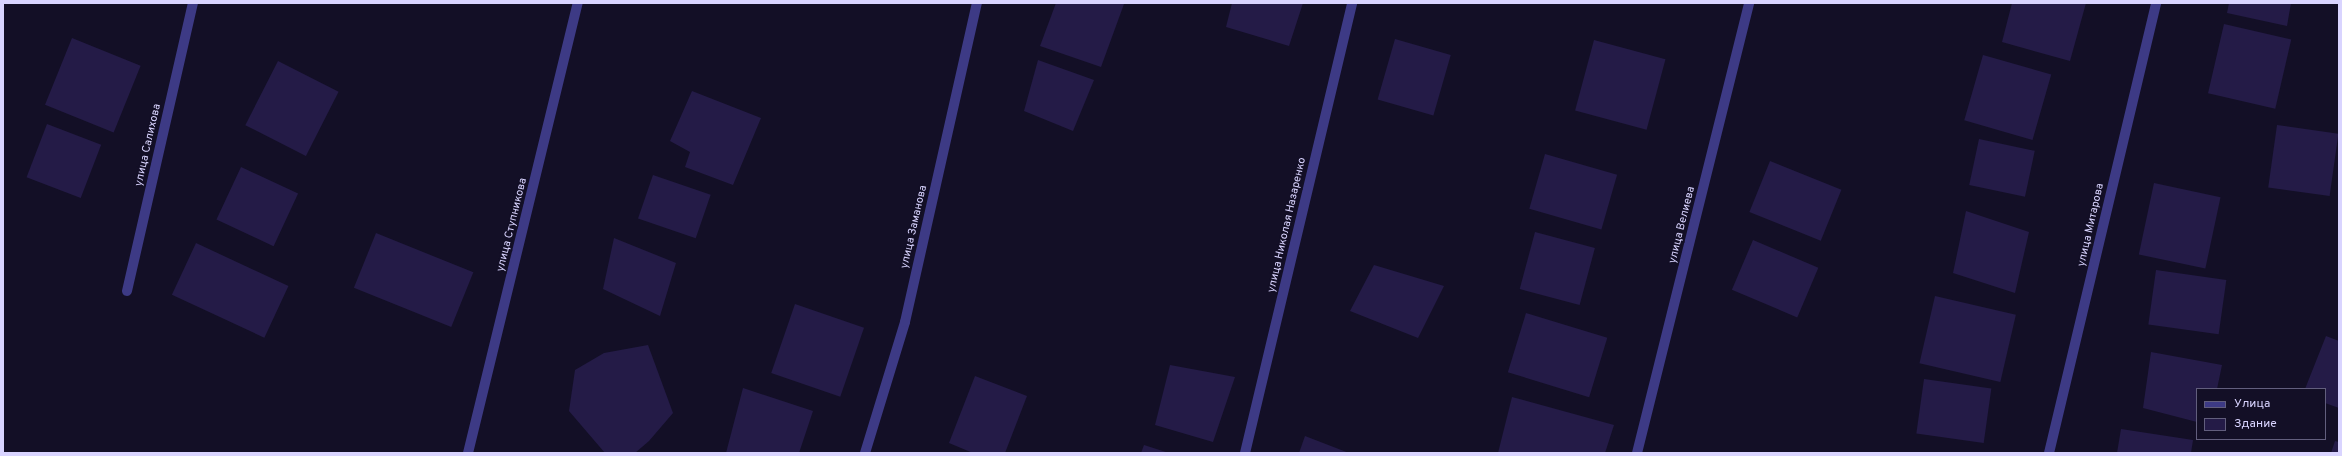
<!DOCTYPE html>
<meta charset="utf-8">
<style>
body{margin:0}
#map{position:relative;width:2342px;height:456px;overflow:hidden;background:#130f26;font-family:Overpass,sans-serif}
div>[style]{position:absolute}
.building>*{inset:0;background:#241b47;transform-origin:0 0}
.street>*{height:10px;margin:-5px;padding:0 5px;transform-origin:5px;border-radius:5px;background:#3d3a85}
span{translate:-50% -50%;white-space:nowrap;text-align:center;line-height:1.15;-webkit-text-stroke:3px #130f26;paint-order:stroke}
.street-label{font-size:11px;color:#d9d4ff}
.frame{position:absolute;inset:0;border:4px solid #d9d4ff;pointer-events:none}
.legend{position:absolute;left:2196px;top:388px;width:130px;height:52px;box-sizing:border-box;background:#130f26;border:1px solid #625e7d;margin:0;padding:5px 7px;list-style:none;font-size:12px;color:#d9d4ff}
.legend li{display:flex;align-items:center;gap:8px;height:20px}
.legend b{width:20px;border:1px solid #625e7d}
</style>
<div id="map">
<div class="building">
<i style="clip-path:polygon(1056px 3px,1124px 4px,1101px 67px,1040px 46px)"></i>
<i style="clip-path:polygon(1232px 3px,1303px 3px,1289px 46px,1226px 27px)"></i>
<i style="clip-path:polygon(2012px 3px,2086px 3px,2070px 61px,2002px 42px)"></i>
<i style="clip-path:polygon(2229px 3px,2291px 3px,2287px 26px,2227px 13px)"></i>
<i style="left:2224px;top:24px;width:69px;height:71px;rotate:13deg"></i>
<i style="left:72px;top:38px;width:74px;height:72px;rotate:22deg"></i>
<i style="left:1395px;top:39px;width:58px;height:63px;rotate:16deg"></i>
<i style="left:1594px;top:40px;width:74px;height:73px;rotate:15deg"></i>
<i style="left:1983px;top:55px;width:71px;height:68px;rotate:16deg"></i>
<i style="clip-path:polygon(1038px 60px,1094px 80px,1073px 131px,1024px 111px)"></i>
<i style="left:278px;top:61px;width:68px;height:72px;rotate:27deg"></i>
<i style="clip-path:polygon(692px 91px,761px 118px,733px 185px,685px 167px,690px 152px,670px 141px)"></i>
<i style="left:47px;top:124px;width:58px;height:57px;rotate:21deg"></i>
<i style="left:2277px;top:125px;width:62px;height:63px;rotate:8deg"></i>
<i style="left:1979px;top:139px;width:57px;height:47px;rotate:12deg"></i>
<i style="left:1545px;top:154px;width:75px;height:57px;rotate:16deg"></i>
<i style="left:1770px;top:161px;width:77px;height:55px;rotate:22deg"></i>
<i style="left:241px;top:167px;width:63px;height:58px;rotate:25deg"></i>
<i style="left:653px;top:175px;width:61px;height:46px;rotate:19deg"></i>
<i style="left:2154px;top:183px;width:68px;height:73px;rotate:12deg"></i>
<i style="clip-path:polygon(1966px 211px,2029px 232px,2015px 293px,1953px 273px)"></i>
<i style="left:1535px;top:232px;width:62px;height:59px;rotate:15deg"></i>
<i style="left:376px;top:233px;width:105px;height:59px;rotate:22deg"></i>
<i style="clip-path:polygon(614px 238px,676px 263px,660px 316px,603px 289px)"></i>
<i style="left:1753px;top:240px;width:71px;height:54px;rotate:23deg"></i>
<i style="left:196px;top:243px;width:102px;height:57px;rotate:25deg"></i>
<i style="clip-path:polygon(1374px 265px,1444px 286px,1418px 338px,1350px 311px)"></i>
<i style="left:2156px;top:270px;width:71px;height:55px;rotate:8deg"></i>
<i style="left:1935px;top:296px;width:83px;height:69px;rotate:13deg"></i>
<i style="left:795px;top:304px;width:73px;height:73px;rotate:19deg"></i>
<i style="left:1526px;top:313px;width:85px;height:62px;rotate:17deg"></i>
<i style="clip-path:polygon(2326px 336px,2339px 341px,2339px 408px,2325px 403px,2325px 389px,2305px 389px)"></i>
<i style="clip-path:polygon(648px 345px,673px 413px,649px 441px,635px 453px,605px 453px,569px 411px,575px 370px,604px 353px)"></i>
<i style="clip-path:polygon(2151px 352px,2222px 365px,2217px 389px,2197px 389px,2197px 422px,2143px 408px)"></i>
<i style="clip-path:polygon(1170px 365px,1235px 377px,1213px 442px,1155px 425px)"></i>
<i style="clip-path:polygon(975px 376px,1027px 396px,1005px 453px,973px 453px,949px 443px)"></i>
<i style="left:1924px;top:379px;width:68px;height:55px;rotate:8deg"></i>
<i style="clip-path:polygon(743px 388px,813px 411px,799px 453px,726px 453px)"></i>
<i style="clip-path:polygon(1512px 397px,1614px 425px,1605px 453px,1498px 453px)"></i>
<i style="clip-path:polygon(2121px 429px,2193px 440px,2191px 453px,2117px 453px)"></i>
<i style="clip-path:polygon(1305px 436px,1349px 453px,1299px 453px)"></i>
<i style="clip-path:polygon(2335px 441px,2339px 442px,2339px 453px,2331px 453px)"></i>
<i style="clip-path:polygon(1144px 445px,1169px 453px,1141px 453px)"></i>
</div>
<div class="street">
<i style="left:127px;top:291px;width:295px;rotate:-77.1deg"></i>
<i style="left:468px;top:453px;width:463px;rotate:-76.3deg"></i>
<i style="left:865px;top:453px;width:137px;rotate:-73deg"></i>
<i style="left:905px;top:322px;width:327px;rotate:-77.3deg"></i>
<i style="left:1245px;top:453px;width:463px;rotate:-76.6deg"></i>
<i style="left:1637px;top:453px;width:464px;rotate:-76deg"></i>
<i style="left:2049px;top:453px;width:463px;rotate:-76.6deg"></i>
</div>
<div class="street-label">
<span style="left:148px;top:145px;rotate:-77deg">улица Салихова</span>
<span style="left:512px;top:225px;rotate:-76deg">улица Ступникова</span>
<span style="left:1287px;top:225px;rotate:-77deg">улица Николая Назаренко</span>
<span style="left:1682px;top:225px;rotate:-76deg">улица Велиева</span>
<span style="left:2091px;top:225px;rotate:-77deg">улица Митарова</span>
<span style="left:914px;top:227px;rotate:-77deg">улица Заманова</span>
</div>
<div class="frame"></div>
<ul class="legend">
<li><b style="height:5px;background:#3d3a85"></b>Улица</li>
<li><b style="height:11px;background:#241b47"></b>Здание</li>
</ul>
</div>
